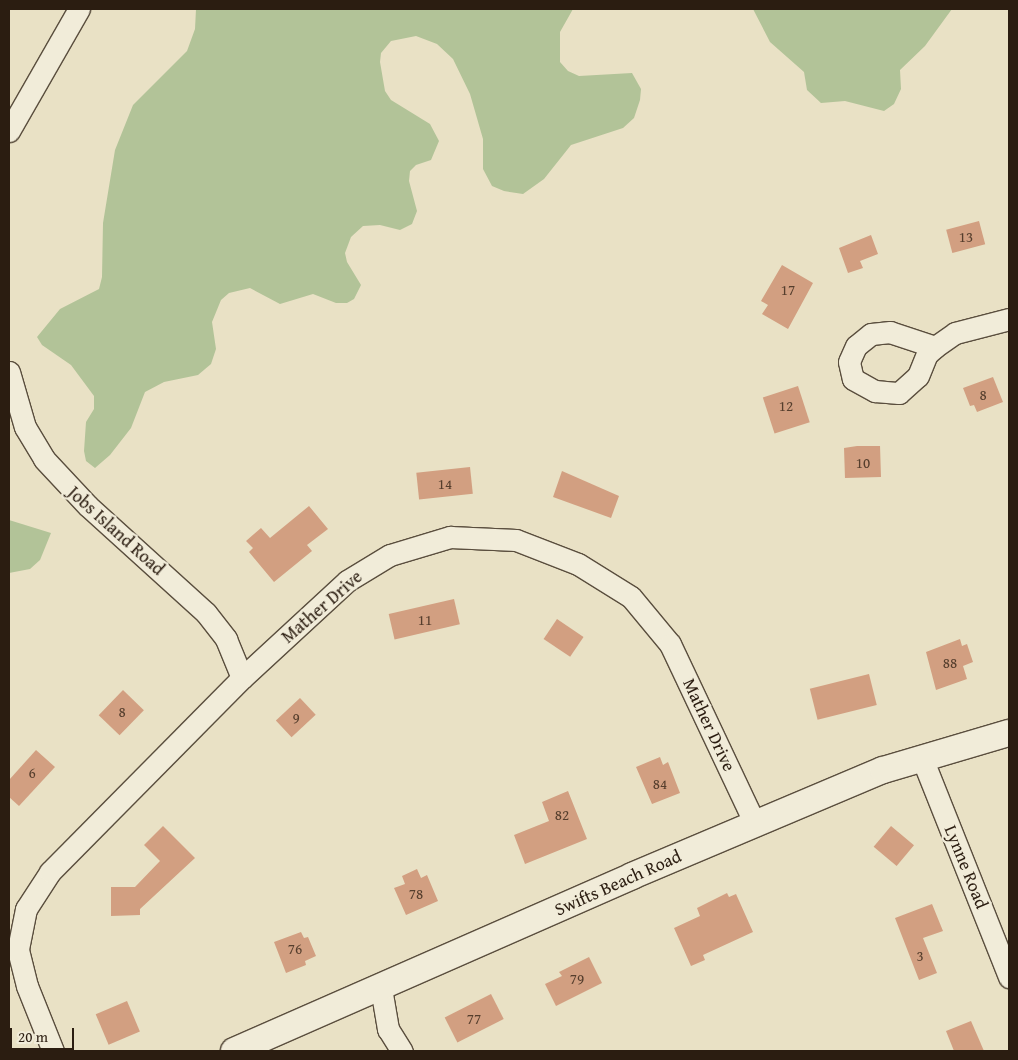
<!DOCTYPE html>
<style>
body{margin:0}
#map{position:relative;width:1018px;height:1060px;overflow:hidden;background:#e9e1c5;font-family:"Gentium Book Plus",serif}
div>[style]{position:absolute}
.green>*{inset:0;background:#b2c398}
.building>*{inset:0;background:#d29f81;transform-origin:0 0}
.roads{filter:drop-shadow(1px 0 #5a4e3e) drop-shadow(-1px 0 #5a4e3e) drop-shadow(0 1px #5a4e3e) drop-shadow(0 -1px #5a4e3e)}
.minor>*{height:21px;margin:-10.5px;padding:0 10.5px;transform-origin:10.5px;border-radius:10.5px;background:#f1ecd9}
.tertiary>*{height:26px;margin:-13px;padding:0 13px;transform-origin:13px;border-radius:13px;background:#f1ecd9}
span{translate:-50% -50%;white-space:nowrap;text-align:center;line-height:1.15;-webkit-text-stroke:4.5px #f1ecd9;paint-order:stroke}
.number-label{font-size:15px;color:#553e2d}
.number-label span{-webkit-text-stroke-width:0}
.street-label{font-size:18px;color:#2b1d11}
.frame{position:absolute;inset:0;border:10px solid #2b1d11;pointer-events:none}
.scale{position:absolute;left:10px;top:1028px;width:64px;height:22px;box-sizing:border-box;border:2px solid #2b1d11;border-top:0;padding-left:6px;font-size:15px;line-height:18px;white-space:nowrap;color:#2b1d11;-webkit-text-stroke:4px #f1ecd9;paint-order:stroke}
</style>
<div id="map">
<div class="green">
<i style="clip-path:polygon(196px 9px,573px 9px,560px 32px,560px 62px,568px 71px,579px 76px,632px 73px,641px 89px,640px 100px,634px 118px,623px 128px,571px 145px,544px 179px,523px 194px,504px 191px,492px 186px,483px 169px,483px 139px,470px 94px,453px 59px,437px 44px,416px 36px,391px 41px,381px 53px,380px 62px,385px 91px,391px 100px,430px 124px,439px 141px,431px 160px,416px 165px,410px 171px,409px 181px,417px 211px,412px 224px,400px 230px,380px 225px,363px 226px,351px 237px,345px 253px,347px 262px,361px 285px,354px 299px,347px 303px,336px 303px,313px 294px,280px 304px,250px 288px,229px 293px,221px 300px,212px 322px,216px 349px,211px 364px,198px 375px,164px 382px,145px 392px,131px 428px,110px 455px,95px 468px,86px 461px,84px 451px,86px 422px,94px 409px,94px 396px,71px 365px,42px 345px,37px 337px,60px 309px,99px 289px,102px 277px,103px 223px,115px 150px,133px 105px,187px 51px,195px 29px)"></i>
<i style="clip-path:polygon(753px 9px,952px 9px,925px 46px,900px 70px,901px 89px,894px 104px,884px 111px,845px 101px,821px 103px,807px 90px,804px 72px,770px 42px)"></i>
<i style="clip-path:polygon(9px 520px,51px 533px,40px 560px,30px 569px,9px 573px)"></i>
</div>
<div class="building">
<i style="left:979px;top:221px;width:24px;height:34px;rotate:75deg"></i>
<i style="clip-path:polygon(871px 235px,878px 254px,860px 261px,863px 268px,848px 273px,839px 248px)"></i>
<i style="clip-path:polygon(782px 265px,813px 283px,788px 329px,762px 314px,768px 305px,761px 301px)"></i>
<i style="clip-path:polygon(993px 377px,1003px 402px,977px 412px,974px 405px,970px 406px,963px 388px)"></i>
<i style="left:798px;top:386px;width:38px;height:37px;rotate:72deg"></i>
<i style="clip-path:polygon(857px 446px,880px 446px,881px 477px,845px 478px,844px 448px)"></i>
<i style="left:470px;top:467px;width:27px;height:54px;rotate:84deg"></i>
<i style="clip-path:polygon(562px 471px,619px 496px,611px 518px,553px 497px)"></i>
<i style="clip-path:polygon(309px 506px,328px 529px,307px 545px,312px 551px,274px 582px,249px 552px,253px 548px,246px 541px,261px 528px,270px 538px)"></i>
<i style="left:454px;top:599px;width:26px;height:67px;rotate:77deg"></i>
<i style="left:557px;top:619px;width:32px;height:24px;rotate:34deg"></i>
<i style="clip-path:polygon(960px 639px,962px 646px,967px 644px,973px 662px,963px 666px,967px 679px,936px 690px,926px 652px)"></i>
<i style="left:869px;top:674px;width:32px;height:61px;rotate:76deg"></i>
<i style="left:123px;top:690px;width:29px;height:35px;rotate:44deg"></i>
<i style="left:300px;top:698px;width:23px;height:33px;rotate:47deg"></i>
<i style="clip-path:polygon(36px 750px,55px 767px,19px 806px,9px 797px,9px 780px)"></i>
<i style="clip-path:polygon(660px 757px,663px 765px,668px 762px,680px 793px,652px 804px,636px 767px)"></i>
<i style="clip-path:polygon(568px 791px,587px 839px,525px 864px,514px 835px,549px 821px,542px 802px)"></i>
<i style="clip-path:polygon(163px 826px,195px 858px,140px 909px,140px 915px,111px 916px,111px 887px,135px 887px,160px 861px,144px 845px)"></i>
<i style="left:891px;top:826px;width:30px;height:27px;rotate:40deg"></i>
<i style="clip-path:polygon(417px 869px,421px 878px,427px 875px,438px 901px,406px 915px,394px 888px,405px 884px,402px 876px)"></i>
<i style="clip-path:polygon(727px 893px,729px 897px,736px 894px,753px 932px,703px 955px,705px 960px,691px 966px,674px 928px,700px 916px,697px 908px)"></i>
<i style="clip-path:polygon(932px 904px,943px 931px,923px 938px,937px 973px,919px 980px,895px 918px)"></i>
<i style="clip-path:polygon(301px 932px,304px 938px,308px 937px,316px 956px,305px 961px,306px 965px,286px 973px,274px 942px)"></i>
<i style="clip-path:polygon(589px 957px,602px 983px,556px 1006px,545px 984px,562px 976px,559px 972px)"></i>
<i style="left:491px;top:994px;width:28px;height:52px;rotate:63deg"></i>
<i style="left:127px;top:1001px;width:33px;height:34px;rotate:67deg"></i>
<i style="clip-path:polygon(971px 1021px,984px 1051px,954px 1051px,946px 1031px)"></i>
</div>
<div class="roads">
<div class="minor">
<i style="left:9px;top:131px;width:141px;rotate:-60.2deg"></i>
<i style="left:935px;top:347px;width:47px;rotate:-161.6deg"></i>
<i style="left:890px;top:332px;width:19px;rotate:174deg"></i>
<i style="left:871px;top:334px;width:19px;rotate:141deg"></i>
<i style="left:856px;top:346px;width:17px;rotate:114deg"></i>
<i style="left:849px;top:362px;width:17px;rotate:77deg"></i>
<i style="left:853px;top:379px;width:25px;rotate:29deg"></i>
<i style="left:875px;top:391px;width:24px;rotate:5deg"></i>
<i style="left:899px;top:393px;width:25px;rotate:-42deg"></i>
<i style="left:918px;top:376px;width:24px;rotate:-68deg"></i>
<i style="left:927px;top:354px;width:11px;rotate:-41deg"></i>
<i style="left:935px;top:347px;width:24px;rotate:-35deg"></i>
<i style="left:955px;top:333px;width:56px;rotate:-14.5deg"></i>
<i style="left:9px;top:372px;width:57px;rotate:73.8deg"></i>
<i style="left:25px;top:427px;width:37px;rotate:59deg"></i>
<i style="left:44px;top:459px;width:64px;rotate:46.9deg"></i>
<i style="left:88px;top:506px;width:159px;rotate:42.2deg"></i>
<i style="left:206px;top:613px;width:33px;rotate:52deg"></i>
<i style="left:226px;top:639px;width:42px;rotate:67.7deg"></i>
<i style="left:922px;top:758px;width:236px;rotate:68.3deg"></i>
<i style="left:381px;top:988px;width:42px;rotate:80.3deg"></i>
<i style="left:388px;top:1029px;width:26px;rotate:58deg"></i>
<i style="left:53px;top:1051px;width:70px;rotate:-111.8deg"></i>
<i style="left:27px;top:986px;width:38px;rotate:-104deg"></i>
<i style="left:18px;top:949px;width:41px;rotate:-78.7deg"></i>
<i style="left:26px;top:909px;width:44px;rotate:-57deg"></i>
<i style="left:50px;top:872px;width:273px;rotate:-45.3deg"></i>
<i style="left:242px;top:678px;width:143px;rotate:-42.7deg"></i>
<i style="left:347px;top:581px;width:50px;rotate:-31.2deg"></i>
<i style="left:390px;top:555px;width:63px;rotate:-16.7deg"></i>
<i style="left:450px;top:537px;width:66px;rotate:2.6deg"></i>
<i style="left:516px;top:540px;width:66px;rotate:21.2deg"></i>
<i style="left:578px;top:564px;width:62px;rotate:31.9deg"></i>
<i style="left:631px;top:597px;width:61px;rotate:50.3deg"></i>
<i style="left:670px;top:644px;width:199px;rotate:64.7deg"></i>
</div>
<div class="tertiary">
<i style="left:234px;top:1051px;width:435px;rotate:-23.7deg"></i>
<i style="left:632px;top:876px;width:272px;rotate:-22.9deg"></i>
<i style="left:883px;top:770px;width:131px;rotate:-16.4deg"></i>
</div>
</div>
<div class="number-label">
<span style="left:966px;top:237px">13</span>
<span style="left:788px;top:290px">17</span>
<span style="left:983px;top:395px">8</span>
<span style="left:786px;top:406px">12</span>
<span style="left:863px;top:463px">10</span>
<span style="left:445px;top:484px">14</span>
<span style="left:425px;top:620px">11</span>
<span style="left:950px;top:663px">88</span>
<span style="left:122px;top:712px">8</span>
<span style="left:296px;top:718px">9</span>
<span style="left:32px;top:773px">6</span>
<span style="left:660px;top:784px">84</span>
<span style="left:562px;top:815px">82</span>
<span style="left:416px;top:894px">78</span>
<span style="left:295px;top:949px">76</span>
<span style="left:920px;top:956px">3</span>
<span style="left:577px;top:979px">79</span>
<span style="left:474px;top:1019px">77</span>
</div>
<div class="street-label">
<span style="left:116px;top:531px;rotate:42deg">Jobs Island Road</span>
<span style="left:322px;top:607px;rotate:-41deg">Mather Drive</span>
<span style="left:709px;top:725px;rotate:65deg">Mather Drive</span>
<span style="left:966px;top:867px;rotate:68deg">Lynne Road</span>
<span style="left:618px;top:883px;rotate:-24deg">Swifts Beach Road</span>
</div>
<div class="frame"></div>
<div class="scale">20 m</div>
</div>
